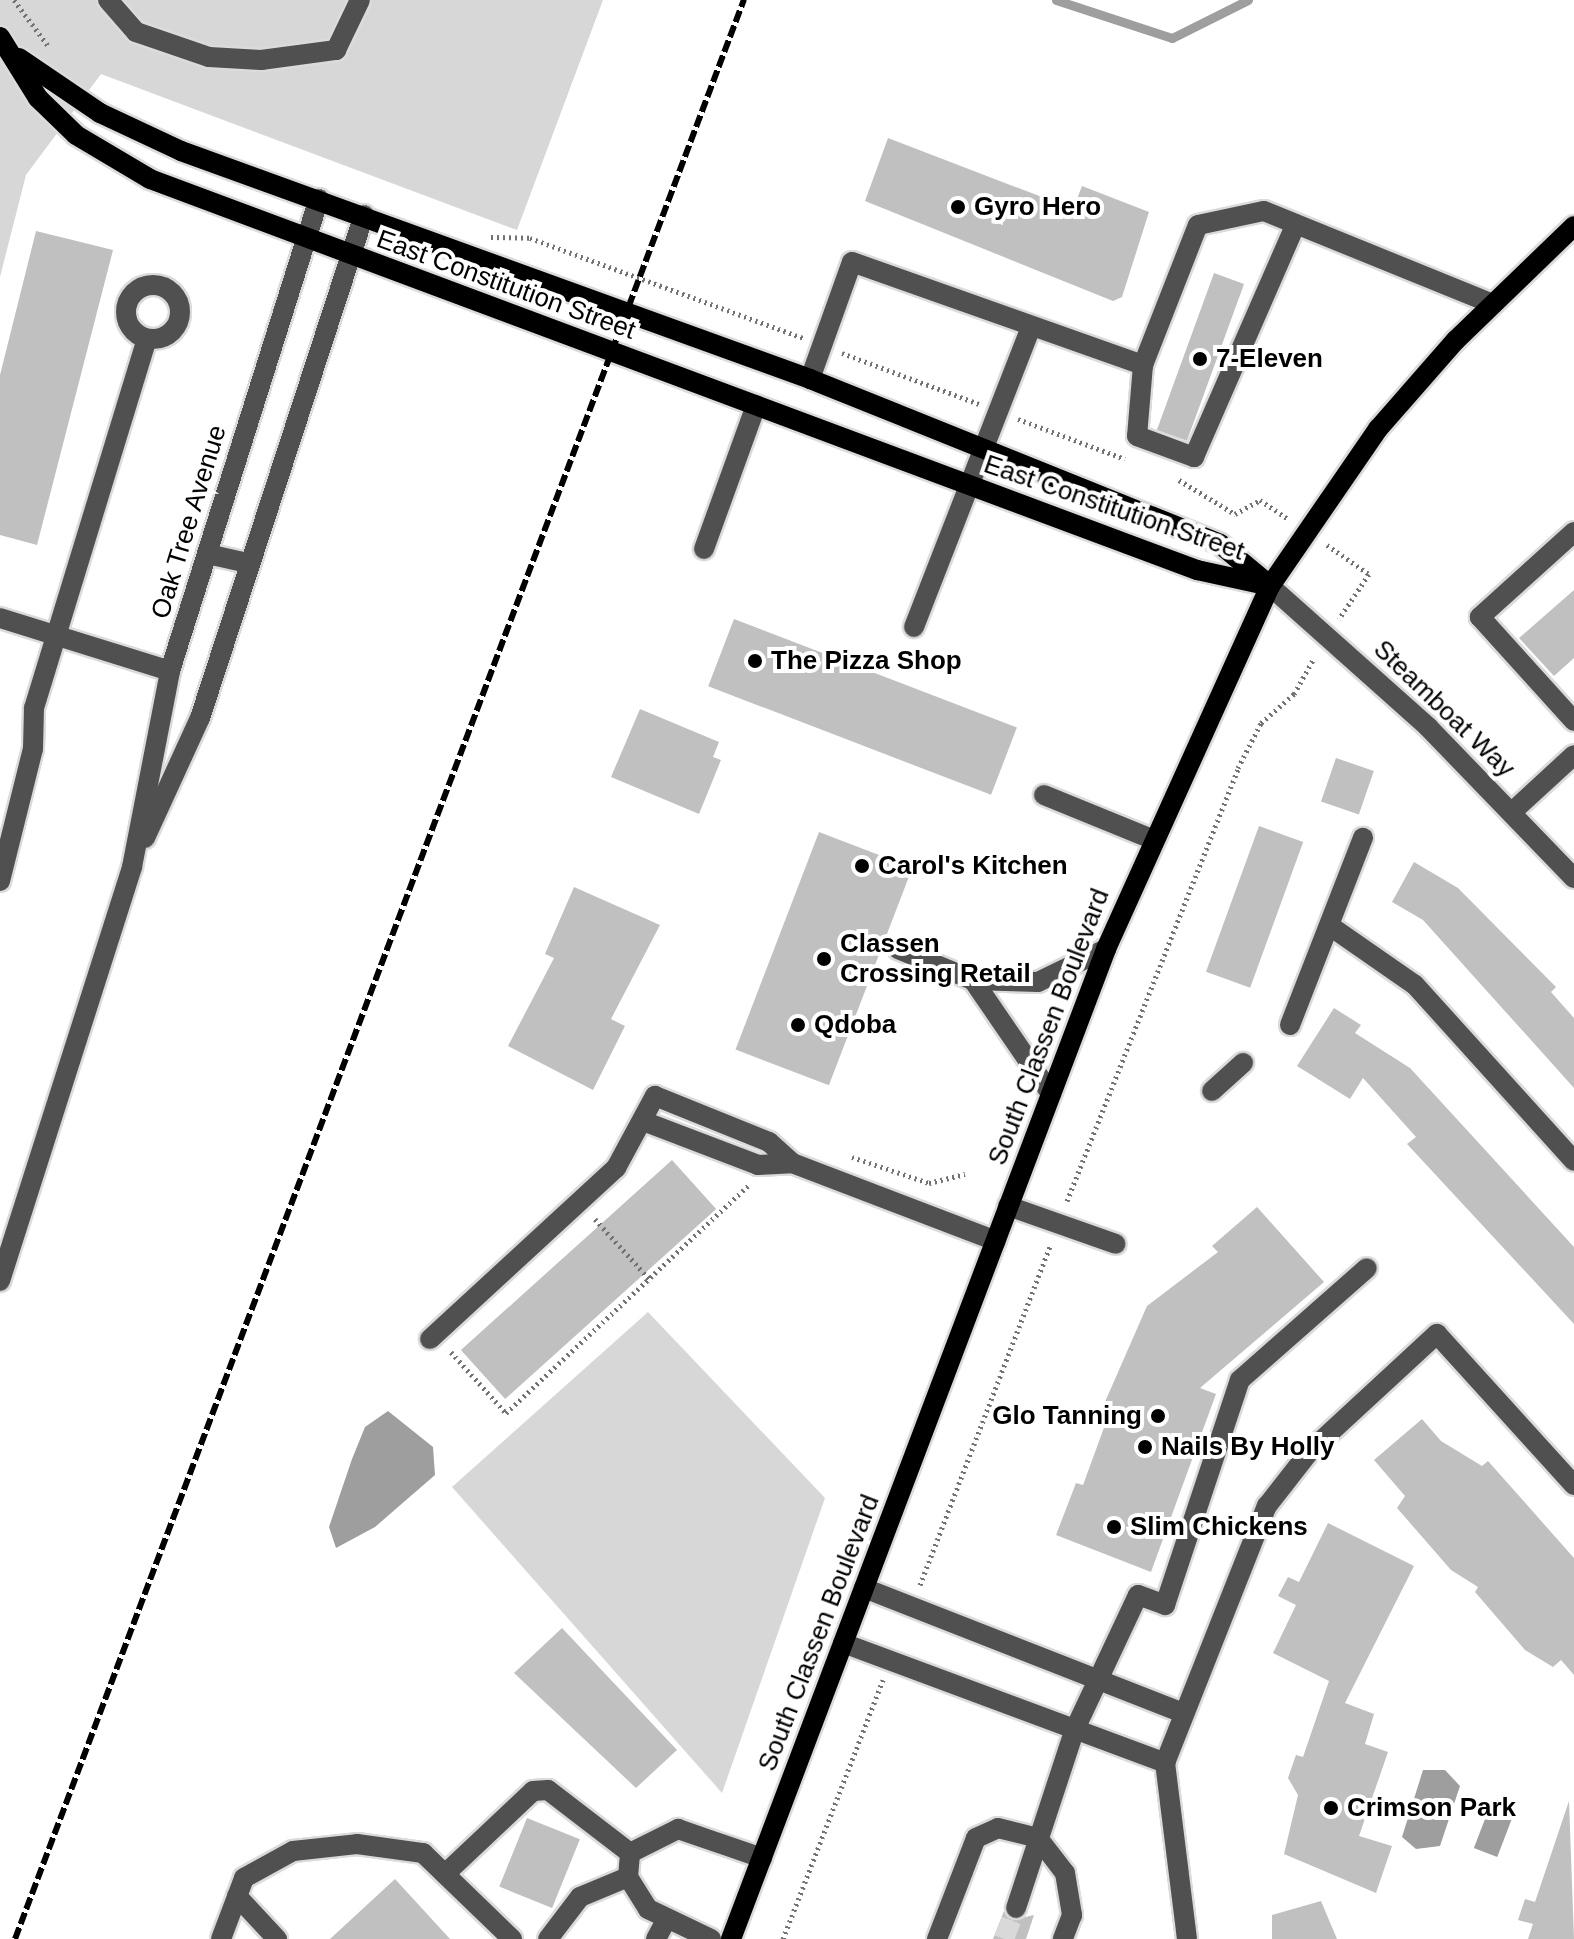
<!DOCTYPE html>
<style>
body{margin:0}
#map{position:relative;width:1574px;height:1939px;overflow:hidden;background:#fff;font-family:Helvetica,sans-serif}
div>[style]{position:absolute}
.green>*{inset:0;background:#d7d7d7}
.water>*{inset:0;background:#9e9e9e;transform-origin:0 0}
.stream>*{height:9px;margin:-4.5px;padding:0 4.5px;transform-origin:4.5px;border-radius:4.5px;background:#9e9e9e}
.building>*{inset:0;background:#c0c0c0;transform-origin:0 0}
.minor-tunnel>*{height:20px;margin-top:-10px;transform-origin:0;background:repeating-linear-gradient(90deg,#d9d9d9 0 20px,transparent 0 30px)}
.path>*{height:5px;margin-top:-2.5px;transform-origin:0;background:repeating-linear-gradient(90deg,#727272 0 2px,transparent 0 6px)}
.roads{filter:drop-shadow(2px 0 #dbdbdb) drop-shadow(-2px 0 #dbdbdb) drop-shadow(0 2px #dbdbdb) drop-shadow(0 -2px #dbdbdb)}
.minor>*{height:20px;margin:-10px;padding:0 10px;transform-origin:10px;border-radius:10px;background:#505050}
.minor>.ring{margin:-10px;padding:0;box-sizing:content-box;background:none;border:20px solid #505050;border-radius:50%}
.major>*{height:20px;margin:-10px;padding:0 10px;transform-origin:10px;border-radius:10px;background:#000}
.rail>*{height:6px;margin-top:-3px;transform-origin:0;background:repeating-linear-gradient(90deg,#000 0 12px,transparent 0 16px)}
.dots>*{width:22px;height:22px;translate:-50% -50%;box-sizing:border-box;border:4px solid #fff;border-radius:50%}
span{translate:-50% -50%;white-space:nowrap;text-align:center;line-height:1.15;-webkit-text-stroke:8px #fff;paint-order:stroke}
.poi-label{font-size:26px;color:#000;font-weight:700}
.left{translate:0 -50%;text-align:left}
.right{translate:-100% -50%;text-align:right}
.street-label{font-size:26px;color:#000}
</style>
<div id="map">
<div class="green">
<i style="clip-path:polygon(0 0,603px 0,517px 230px,101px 74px,26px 175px,0 277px)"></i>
<i style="clip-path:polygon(648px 1312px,825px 1498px,722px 1793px,452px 1487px)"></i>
</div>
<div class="water">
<i style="clip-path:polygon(388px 1411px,433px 1447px,435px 1475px,375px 1527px,336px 1548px,329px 1527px,352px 1459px,365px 1427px)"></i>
<i style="clip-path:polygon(1423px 1770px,1445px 1770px,1460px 1786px,1440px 1846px,1416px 1849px,1402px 1837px)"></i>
<i style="left:1490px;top:1806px;width:25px;height:45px;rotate:21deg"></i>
</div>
<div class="stream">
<i style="left:1056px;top:0;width:122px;rotate:18.1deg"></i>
<i style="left:1172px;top:38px;width:85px;rotate:-26.6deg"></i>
</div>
<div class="building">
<i style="clip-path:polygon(888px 138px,1073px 209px,1082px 186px,1149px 212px,1122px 297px,1113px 301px,865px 201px)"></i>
<i style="clip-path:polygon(36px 231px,113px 250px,37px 545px,0 535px,0 375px)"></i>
<i style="left:1214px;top:273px;width:32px;height:167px;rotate:20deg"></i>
<i style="clip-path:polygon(1574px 590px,1574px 658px,1554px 676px,1519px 638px)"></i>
<i style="left:734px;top:619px;width:303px;height:72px;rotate:21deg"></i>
<i style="clip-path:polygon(640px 709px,719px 742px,713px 757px,721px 760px,699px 814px,611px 777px)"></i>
<i style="left:1336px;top:758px;width:40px;height:46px;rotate:19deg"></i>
<i style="left:1259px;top:826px;width:47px;height:155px;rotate:20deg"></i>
<i style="left:819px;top:832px;width:100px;height:233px;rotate:21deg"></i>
<i style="clip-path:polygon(1414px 862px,1458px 888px,1556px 987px,1551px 992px,1574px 1018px,1574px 1088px,1423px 920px,1392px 902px)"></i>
<i style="clip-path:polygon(574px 887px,660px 925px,611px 1019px,625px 1026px,593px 1090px,508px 1046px,554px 958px,545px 954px)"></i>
<i style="clip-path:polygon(1334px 1008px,1361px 1025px,1355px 1033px,1410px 1068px,1574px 1247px,1574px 1324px,1407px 1144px,1416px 1137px,1363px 1078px,1350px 1099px,1297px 1066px)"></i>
<i style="left:672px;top:1160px;width:66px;height:284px;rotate:48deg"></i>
<i style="clip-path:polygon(1257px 1207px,1324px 1282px,1200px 1388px,1216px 1394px,1151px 1572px,1056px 1535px,1076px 1483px,1083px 1485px,1109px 1414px,1101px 1411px,1147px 1306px,1218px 1252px,1212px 1246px)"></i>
<i style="clip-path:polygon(1422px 1419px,1441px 1441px,1482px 1466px,1488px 1461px,1574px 1558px,1574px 1675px,1561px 1660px,1553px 1667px,1525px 1650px,1475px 1592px,1478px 1587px,1451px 1570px,1397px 1508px,1405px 1496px,1374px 1460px)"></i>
<i style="clip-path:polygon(1328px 1523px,1414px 1566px,1345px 1703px,1374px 1714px,1365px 1744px,1388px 1752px,1359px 1836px,1392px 1846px,1376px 1893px,1284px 1854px,1298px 1795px,1288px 1778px,1296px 1755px,1303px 1757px,1329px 1681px,1273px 1653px,1296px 1605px,1278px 1596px,1288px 1577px,1299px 1582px)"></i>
<i style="clip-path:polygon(562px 1628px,677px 1750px,636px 1788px,514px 1673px)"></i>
<i style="clip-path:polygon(1569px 1801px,1574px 1939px,1528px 1939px,1533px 1924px,1518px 1920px,1525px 1899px,1535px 1902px)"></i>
<i style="left:527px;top:1818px;width:57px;height:74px;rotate:22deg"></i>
<i style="clip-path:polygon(395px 1879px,450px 1939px,330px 1939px)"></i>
<i style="clip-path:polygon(1321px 1901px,1337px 1939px,1272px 1939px,1272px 1915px)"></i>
<i style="clip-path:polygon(1004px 1911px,1013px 1920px,1034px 1915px,1026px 1939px,993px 1939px)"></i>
</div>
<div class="minor-tunnel">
<i style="left:1004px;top:1939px;width:33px;rotate:-69deg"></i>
</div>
<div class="path">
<i style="left:14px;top:0;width:59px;rotate:53.3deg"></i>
<i style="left:491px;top:237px;width:39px;rotate:1deg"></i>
<i style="left:530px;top:238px;width:291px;rotate:20.1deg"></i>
<i style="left:842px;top:353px;width:146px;rotate:20.4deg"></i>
<i style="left:1018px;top:419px;width:114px;rotate:20.5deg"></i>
<i style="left:1179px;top:480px;width:66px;rotate:31.3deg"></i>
<i style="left:1235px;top:514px;width:29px;rotate:-29deg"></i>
<i style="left:1260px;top:500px;width:34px;rotate:34deg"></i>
<i style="left:1327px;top:545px;width:51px;rotate:34.6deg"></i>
<i style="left:1369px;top:574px;width:54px;rotate:123.7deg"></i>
<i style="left:852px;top:1157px;width:81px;rotate:18.7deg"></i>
<i style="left:929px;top:1183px;width:37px;rotate:-14deg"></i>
<i style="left:1067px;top:1201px;width:466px;rotate:-68.4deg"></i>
<i style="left:1238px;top:768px;width:51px;rotate:-62.9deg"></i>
<i style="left:1261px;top:723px;width:44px;rotate:-41.3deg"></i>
<i style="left:1294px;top:694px;width:41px;rotate:-60.9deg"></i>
<i style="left:595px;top:1219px;width:84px;rotate:47.9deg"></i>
<i style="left:451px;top:1352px;width:82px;rotate:48deg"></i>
<i style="left:506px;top:1413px;width:332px;rotate:-43.2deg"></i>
<i style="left:920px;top:1585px;width:365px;rotate:-69deg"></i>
<i style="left:783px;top:1939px;width:278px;rotate:-68.9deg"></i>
</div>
<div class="roads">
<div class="minor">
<i style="left:108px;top:0;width:43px;rotate:48.8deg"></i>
<i style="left:136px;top:32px;width:77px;rotate:18.9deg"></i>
<i style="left:209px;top:57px;width:52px;rotate:3.3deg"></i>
<i style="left:261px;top:60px;width:76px;rotate:-7.6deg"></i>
<i style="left:336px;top:50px;width:55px;rotate:-64.4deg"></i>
<i class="ring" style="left:126px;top:285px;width:34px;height:34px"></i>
<i style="left:1143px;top:365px;width:71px;rotate:94.8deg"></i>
<i style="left:1137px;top:436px;width:61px;rotate:20.2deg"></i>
<i style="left:1194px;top:457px;width:254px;rotate:-66.4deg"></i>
<i style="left:810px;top:379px;width:124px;rotate:-70.3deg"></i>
<i style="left:852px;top:262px;width:309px;rotate:19.5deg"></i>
<i style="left:1143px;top:365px;width:150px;rotate:-68.6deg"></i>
<i style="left:1198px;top:225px;width:67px;rotate:-12deg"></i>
<i style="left:1264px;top:211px;width:247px;rotate:22.1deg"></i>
<i style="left:1574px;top:532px;width:127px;rotate:137.9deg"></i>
<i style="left:1480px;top:617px;width:140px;rotate:47.9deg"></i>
<i style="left:704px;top:549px;width:153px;rotate:-70.1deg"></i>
<i style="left:207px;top:554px;width:42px;rotate:12.4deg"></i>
<i style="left:1270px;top:586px;width:212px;rotate:41.7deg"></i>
<i style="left:1428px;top:727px;width:210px;rotate:46deg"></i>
<i style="left:0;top:618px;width:178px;rotate:17.3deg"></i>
<i style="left:914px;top:627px;width:320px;rotate:-68.7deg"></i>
<i style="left:1044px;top:795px;width:117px;rotate:22.2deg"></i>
<i style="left:1512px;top:812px;width:84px;rotate:-42.6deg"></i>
<i style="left:145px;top:838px;width:132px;rotate:-65.4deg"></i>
<i style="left:200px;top:718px;width:529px;rotate:-71.94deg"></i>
<i style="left:0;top:881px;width:136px;rotate:-76deg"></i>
<i style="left:33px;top:749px;width:41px;rotate:-88.6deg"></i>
<i style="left:34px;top:708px;width:386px;rotate:-73deg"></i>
<i style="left:1330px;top:926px;width:103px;rotate:34.8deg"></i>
<i style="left:1415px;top:985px;width:237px;rotate:47.9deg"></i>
<i style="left:898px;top:949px;width:81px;rotate:22.5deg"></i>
<i style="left:973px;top:980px;width:65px;rotate:1.8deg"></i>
<i style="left:1038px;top:982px;width:76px;rotate:-25.9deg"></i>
<i style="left:973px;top:980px;width:138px;rotate:55.6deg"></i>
<i style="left:1290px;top:1025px;width:201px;rotate:-68.7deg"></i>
<i style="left:1212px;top:1091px;width:42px;rotate:-42.1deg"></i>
<i style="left:643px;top:1121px;width:123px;rotate:20.9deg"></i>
<i style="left:758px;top:1165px;width:34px;rotate:-3deg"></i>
<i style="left:1008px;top:1206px;width:114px;rotate:19.4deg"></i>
<i style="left:0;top:1281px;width:435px;rotate:-72.3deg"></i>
<i style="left:132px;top:867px;width:200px;rotate:-79deg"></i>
<i style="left:170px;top:671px;width:495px;rotate:-72.5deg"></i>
<i style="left:430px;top:1339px;width:253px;rotate:-42.6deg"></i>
<i style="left:616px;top:1168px;width:82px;rotate:-61.6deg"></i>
<i style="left:655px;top:1096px;width:123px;rotate:22deg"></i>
<i style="left:769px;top:1142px;width:31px;rotate:42deg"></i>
<i style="left:792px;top:1163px;width:218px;rotate:20.9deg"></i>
<i style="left:864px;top:1588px;width:343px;rotate:21.4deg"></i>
<i style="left:843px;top:1643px;width:344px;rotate:20.4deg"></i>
<i style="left:445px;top:1874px;width:121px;rotate:-43.3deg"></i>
<i style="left:533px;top:1791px;width:15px;rotate:-4deg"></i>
<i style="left:548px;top:1790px;width:103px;rotate:37.5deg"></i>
<i style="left:237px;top:1896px;width:59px;rotate:47.1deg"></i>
<i style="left:1016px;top:1908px;width:188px;rotate:-71.8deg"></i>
<i style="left:1075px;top:1729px;width:148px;rotate:-64.8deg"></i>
<i style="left:1138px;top:1595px;width:29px;rotate:20deg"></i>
<i style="left:1165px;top:1605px;width:237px;rotate:-71.6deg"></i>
<i style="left:1240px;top:1380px;width:169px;rotate:-41.4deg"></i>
<i style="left:221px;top:1939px;width:65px;rotate:-69.3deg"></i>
<i style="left:244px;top:1878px;width:56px;rotate:-28.9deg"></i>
<i style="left:293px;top:1851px;width:64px;rotate:-6.2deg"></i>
<i style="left:357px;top:1844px;width:67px;rotate:7.8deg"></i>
<i style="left:423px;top:1853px;width:124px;rotate:44deg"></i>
<i style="left:548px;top:1939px;width:53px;rotate:-52.7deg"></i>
<i style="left:580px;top:1897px;width:52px;rotate:-22.6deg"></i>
<i style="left:656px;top:1939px;width:21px;rotate:-62deg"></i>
<i style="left:711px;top:1939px;width:70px;rotate:-154.5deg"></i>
<i style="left:648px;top:1909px;width:38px;rotate:-122deg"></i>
<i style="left:628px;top:1877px;width:24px;rotate:-85deg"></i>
<i style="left:630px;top:1853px;width:54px;rotate:-26.6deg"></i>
<i style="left:678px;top:1829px;width:89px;rotate:19deg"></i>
<i style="left:937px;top:1939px;width:108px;rotate:-68.9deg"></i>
<i style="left:976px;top:1838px;width:24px;rotate:-24deg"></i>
<i style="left:998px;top:1828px;width:41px;rotate:14deg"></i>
<i style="left:1038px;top:1838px;width:44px;rotate:52.4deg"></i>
<i style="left:1065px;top:1873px;width:43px;rotate:80.5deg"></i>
<i style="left:1072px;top:1915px;width:26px;rotate:111deg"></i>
<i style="left:1187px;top:1939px;width:177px;rotate:-97.1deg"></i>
<i style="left:1165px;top:1763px;width:277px;rotate:-68.4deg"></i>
<i style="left:1267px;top:1506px;width:70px;rotate:-52deg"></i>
<i style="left:1310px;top:1451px;width:173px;rotate:-42.7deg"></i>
<i style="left:1437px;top:1334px;width:204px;rotate:47.8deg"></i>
</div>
<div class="major">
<i style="left:0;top:37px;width:72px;rotate:58.1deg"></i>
<i style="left:38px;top:98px;width:53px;rotate:44.2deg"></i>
<i style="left:76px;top:135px;width:86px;rotate:30.7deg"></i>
<i style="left:150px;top:179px;width:1118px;rotate:20.48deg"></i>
<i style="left:1197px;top:570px;width:75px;rotate:12.4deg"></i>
<i style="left:19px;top:58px;width:98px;rotate:34.2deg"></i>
<i style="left:100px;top:113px;width:89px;rotate:25.1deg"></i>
<i style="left:181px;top:151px;width:669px;rotate:19.92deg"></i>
<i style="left:810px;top:379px;width:442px;rotate:21.9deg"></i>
<i style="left:1220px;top:544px;width:61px;rotate:39.7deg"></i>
<i style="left:731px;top:1939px;width:1059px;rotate:-69.25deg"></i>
<i style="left:1106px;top:949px;width:398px;rotate:-65.7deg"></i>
<i style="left:1270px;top:586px;width:191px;rotate:-55.5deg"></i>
<i style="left:1378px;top:429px;width:118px;rotate:-48.8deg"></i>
<i style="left:1456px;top:340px;width:164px;rotate:-44deg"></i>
</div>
</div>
<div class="rail">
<i style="left:15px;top:1939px;width:2072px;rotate:-69.4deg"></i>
</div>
<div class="dots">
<i style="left:958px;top:207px;background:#000"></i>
<i style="left:1200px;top:359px;background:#000"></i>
<i style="left:755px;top:661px;background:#000"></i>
<i style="left:862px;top:866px;background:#000"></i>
<i style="left:824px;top:959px;background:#000"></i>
<i style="left:798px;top:1025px;background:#000"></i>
<i style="left:1158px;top:1416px;background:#000"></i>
<i style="left:1145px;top:1447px;background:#000"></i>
<i style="left:1114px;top:1527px;background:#000"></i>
<i style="left:1331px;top:1808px;background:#000"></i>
</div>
<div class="poi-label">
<span class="left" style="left:974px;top:207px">Gyro Hero</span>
<span class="left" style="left:1216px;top:359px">7-Eleven</span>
<span class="left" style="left:771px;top:661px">The Pizza Shop</span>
<span class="left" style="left:878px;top:866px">Carol's Kitchen</span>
<span class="left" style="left:840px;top:959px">Classen<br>Crossing Retail</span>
<span class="left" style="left:814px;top:1025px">Qdoba</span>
<span class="right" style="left:1142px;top:1416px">Glo Tanning</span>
<span class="left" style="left:1161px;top:1447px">Nails By Holly</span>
<span class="left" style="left:1130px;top:1527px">Slim Chickens</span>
<span class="left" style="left:1347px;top:1808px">Crimson Park</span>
</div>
<div class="street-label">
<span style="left:506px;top:285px;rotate:20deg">East Constitution Street</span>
<span style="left:1114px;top:508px;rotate:19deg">East Constitution Street</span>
<span style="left:189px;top:522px;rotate:-73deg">Oak Tree Avenue</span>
<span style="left:1444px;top:709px;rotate:44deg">Steamboat Way</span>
<span style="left:1049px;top:1027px;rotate:-69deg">South Classen Boulevard</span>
<span style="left:819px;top:1633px;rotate:-69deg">South Classen Boulevard</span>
</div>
</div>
